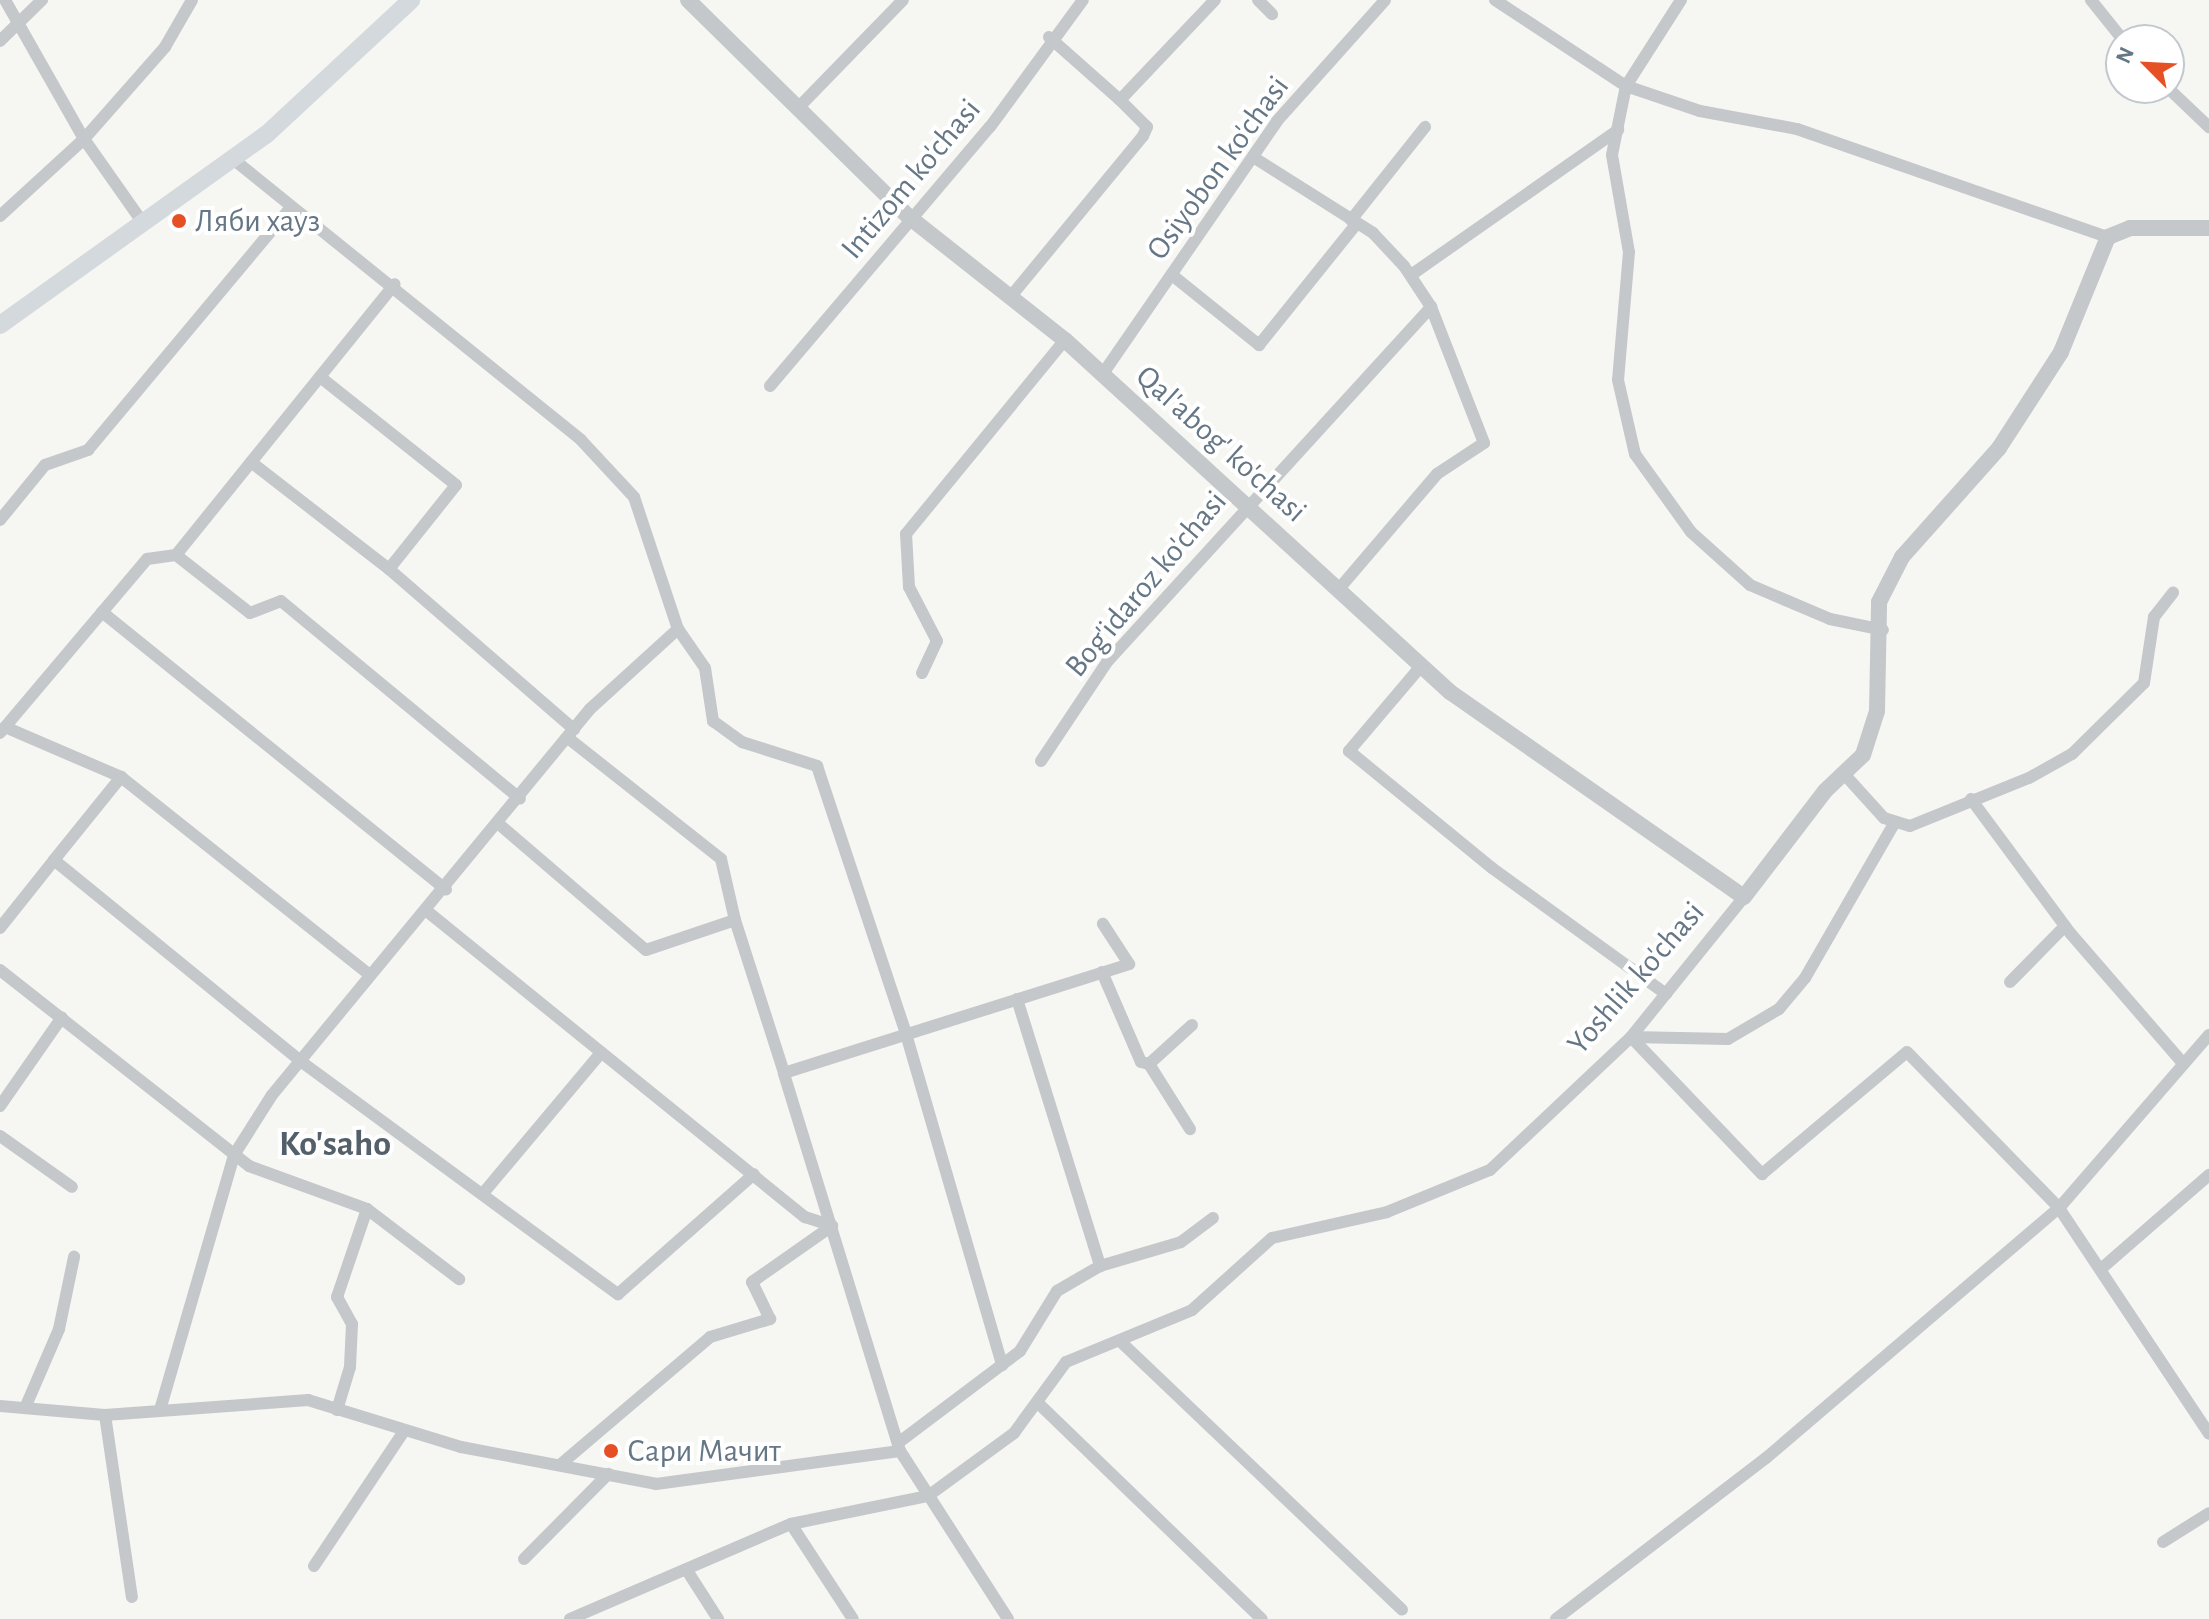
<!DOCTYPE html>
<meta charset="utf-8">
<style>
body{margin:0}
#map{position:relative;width:2209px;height:1619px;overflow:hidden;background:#f6f6f3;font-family:"Alegreya Sans",sans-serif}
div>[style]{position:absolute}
.minor>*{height:12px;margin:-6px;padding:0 6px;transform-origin:6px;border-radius:6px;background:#c4c8cb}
.tertiary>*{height:16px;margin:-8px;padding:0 8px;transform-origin:8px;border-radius:8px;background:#c4c8cb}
.secondary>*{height:18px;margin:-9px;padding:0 9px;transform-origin:9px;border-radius:9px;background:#d4d9dd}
.dots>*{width:22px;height:22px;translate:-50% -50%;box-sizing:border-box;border:4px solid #fff;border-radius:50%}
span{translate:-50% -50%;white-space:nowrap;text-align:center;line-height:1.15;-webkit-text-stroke:8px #fff;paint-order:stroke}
.street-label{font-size:32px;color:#657685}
.poi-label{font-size:32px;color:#657685}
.left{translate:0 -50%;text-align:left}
.quarter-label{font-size:36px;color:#53606a;font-weight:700}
.north{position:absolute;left:2105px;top:24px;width:80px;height:80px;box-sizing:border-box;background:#fff;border:2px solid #c1c8ce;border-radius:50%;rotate:294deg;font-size:22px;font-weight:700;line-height:32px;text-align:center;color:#657685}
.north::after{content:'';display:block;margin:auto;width:28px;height:36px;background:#e55124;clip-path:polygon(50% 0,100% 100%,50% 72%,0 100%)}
</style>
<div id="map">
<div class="minor">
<i style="left:5px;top:0;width:160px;rotate:60.4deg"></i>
<i style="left:84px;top:139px;width:103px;rotate:54.9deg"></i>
<i style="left:1258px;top:0;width:20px;rotate:45deg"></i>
<i style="left:1495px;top:0;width:157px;rotate:33.3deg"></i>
<i style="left:1626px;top:86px;width:70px;rotate:101.5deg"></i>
<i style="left:1612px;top:155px;width:98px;rotate:80.1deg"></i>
<i style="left:1629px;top:252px;width:128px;rotate:94.9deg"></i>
<i style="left:1618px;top:380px;width:76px;rotate:77.1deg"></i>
<i style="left:1635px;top:454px;width:96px;rotate:54.3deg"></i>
<i style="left:1691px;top:532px;width:79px;rotate:41.9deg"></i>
<i style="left:1750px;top:585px;width:87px;rotate:23deg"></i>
<i style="left:1830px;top:619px;width:54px;rotate:11.7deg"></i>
<i style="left:1681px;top:0;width:102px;rotate:122.6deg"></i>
<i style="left:1626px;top:86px;width:78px;rotate:18.7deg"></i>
<i style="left:1700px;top:111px;width:99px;rotate:10.5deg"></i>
<i style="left:1797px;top:129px;width:329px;rotate:19.2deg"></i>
<i style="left:2091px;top:0;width:51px;rotate:51.3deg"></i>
<i style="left:1049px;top:37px;width:95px;rotate:41.6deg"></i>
<i style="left:1120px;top:100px;width:138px;rotate:-46.5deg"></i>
<i style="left:0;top:41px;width:59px;rotate:-44.3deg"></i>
<i style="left:2168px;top:88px;width:57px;rotate:43.6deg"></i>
<i style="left:797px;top:109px;width:152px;rotate:-45.8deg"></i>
<i style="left:1253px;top:157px;width:142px;rotate:32.3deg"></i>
<i style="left:1373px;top:233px;width:45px;rotate:46.8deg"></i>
<i style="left:1404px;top:266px;width:49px;rotate:56.6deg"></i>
<i style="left:1431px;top:307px;width:146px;rotate:68.7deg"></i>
<i style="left:1484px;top:443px;width:56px;rotate:146.6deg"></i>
<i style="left:1437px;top:474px;width:153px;rotate:130.5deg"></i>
<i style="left:233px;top:159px;width:447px;rotate:38.9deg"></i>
<i style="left:581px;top:440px;width:78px;rotate:47.1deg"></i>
<i style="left:634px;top:497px;width:139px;rotate:71.6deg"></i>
<i style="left:678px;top:629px;width:47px;rotate:55.3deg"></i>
<i style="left:705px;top:668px;width:54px;rotate:81.4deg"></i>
<i style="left:713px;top:721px;width:36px;rotate:36deg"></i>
<i style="left:742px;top:742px;width:79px;rotate:17.7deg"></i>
<i style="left:817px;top:766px;width:282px;rotate:71.6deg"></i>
<i style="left:906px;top:1034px;width:345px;rotate:73.8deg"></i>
<i style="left:0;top:216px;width:114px;rotate:-42.5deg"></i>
<i style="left:84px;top:139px;width:123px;rotate:-48.6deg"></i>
<i style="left:165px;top:47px;width:54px;rotate:-60.1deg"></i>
<i style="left:1351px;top:220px;width:119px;rotate:-51.5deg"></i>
<i style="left:1172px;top:275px;width:112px;rotate:38.8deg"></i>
<i style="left:1259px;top:345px;width:156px;rotate:-51.2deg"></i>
<i style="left:1411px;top:275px;width:253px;rotate:-35deg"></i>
<i style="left:1012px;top:295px;width:206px;rotate:-50.5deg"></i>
<i style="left:1143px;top:136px;width:10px;rotate:-66deg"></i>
<i style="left:1147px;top:127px;width:38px;rotate:-135deg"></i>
<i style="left:1102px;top:375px;width:308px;rotate:-55.4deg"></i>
<i style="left:1277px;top:121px;width:162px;rotate:-48.2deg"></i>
<i style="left:770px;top:386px;width:340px;rotate:-49.7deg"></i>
<i style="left:990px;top:127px;width:157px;rotate:-53.8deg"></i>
<i style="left:251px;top:462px;width:175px;rotate:37.8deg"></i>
<i style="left:389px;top:569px;width:107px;rotate:-51.4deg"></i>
<i style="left:456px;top:485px;width:174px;rotate:-141.5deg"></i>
<i style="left:0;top:520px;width:71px;rotate:-50.7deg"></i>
<i style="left:45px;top:465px;width:46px;rotate:-19.2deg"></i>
<i style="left:88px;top:450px;width:315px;rotate:-50.1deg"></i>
<i style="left:176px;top:555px;width:94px;rotate:38.1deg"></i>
<i style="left:250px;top:613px;width:33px;rotate:-21deg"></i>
<i style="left:281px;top:601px;width:310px;rotate:39.6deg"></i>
<i style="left:389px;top:569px;width:245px;rotate:40.9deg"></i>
<i style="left:102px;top:612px;width:442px;rotate:38.9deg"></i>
<i style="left:1422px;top:665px;width:113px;rotate:130.3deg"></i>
<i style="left:1349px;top:751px;width:185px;rotate:39.3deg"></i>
<i style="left:1492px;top:868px;width:215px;rotate:35.9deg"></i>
<i style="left:922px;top:673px;width:35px;rotate:-65deg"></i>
<i style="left:937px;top:641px;width:61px;rotate:-117.4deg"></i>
<i style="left:909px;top:587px;width:53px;rotate:-93.2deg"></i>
<i style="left:906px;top:534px;width:251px;rotate:-50.7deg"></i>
<i style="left:5px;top:727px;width:126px;rotate:23.3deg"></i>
<i style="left:121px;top:777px;width:317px;rotate:38.5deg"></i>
<i style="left:0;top:733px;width:228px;rotate:-49.8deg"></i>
<i style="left:147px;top:559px;width:29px;rotate:-8deg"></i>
<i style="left:176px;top:555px;width:348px;rotate:-51.1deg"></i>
<i style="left:568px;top:738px;width:195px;rotate:38.3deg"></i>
<i style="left:721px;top:859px;width:63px;rotate:77.1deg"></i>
<i style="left:1041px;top:761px;width:119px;rotate:-56.3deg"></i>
<i style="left:1107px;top:662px;width:481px;rotate:-47.6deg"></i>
<i style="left:1845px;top:775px;width:58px;rotate:47.8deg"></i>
<i style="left:1884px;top:818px;width:27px;rotate:17deg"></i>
<i style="left:1910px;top:826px;width:128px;rotate:-22deg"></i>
<i style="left:2029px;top:778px;width:49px;rotate:-29.2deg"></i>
<i style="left:2072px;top:754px;width:101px;rotate:-44.6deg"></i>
<i style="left:2144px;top:683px;width:67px;rotate:-81.4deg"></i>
<i style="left:2154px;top:617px;width:31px;rotate:-52deg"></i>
<i style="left:1971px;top:799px;width:168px;rotate:53.5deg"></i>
<i style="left:2071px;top:934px;width:168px;rotate:49.1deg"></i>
<i style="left:1895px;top:822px;width:180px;rotate:120deg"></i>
<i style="left:1805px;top:978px;width:40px;rotate:130deg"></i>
<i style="left:1779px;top:1009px;width:59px;rotate:149.5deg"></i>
<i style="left:1728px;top:1039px;width:97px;rotate:-178.8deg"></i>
<i style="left:1631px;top:1037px;width:190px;rotate:46.3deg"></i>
<i style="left:1762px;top:1174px;width:189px;rotate:-40.1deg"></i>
<i style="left:1907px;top:1052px;width:218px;rotate:45.7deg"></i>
<i style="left:2059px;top:1208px;width:271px;rotate:56.4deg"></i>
<i style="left:500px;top:825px;width:192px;rotate:40.6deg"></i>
<i style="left:646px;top:950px;width:94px;rotate:-18.6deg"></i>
<i style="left:735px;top:920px;width:161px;rotate:72.2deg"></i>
<i style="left:54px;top:860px;width:107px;rotate:-51.1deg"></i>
<i style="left:428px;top:912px;width:485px;rotate:39deg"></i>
<i style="left:805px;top:1217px;width:28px;rotate:18deg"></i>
<i style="left:0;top:928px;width:87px;rotate:-51.5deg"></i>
<i style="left:54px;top:860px;width:316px;rotate:39.2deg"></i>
<i style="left:299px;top:1060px;width:396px;rotate:36.3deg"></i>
<i style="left:618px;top:1294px;width:181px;rotate:-41.4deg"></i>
<i style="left:0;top:970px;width:317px;rotate:38.2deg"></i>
<i style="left:249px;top:1166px;width:126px;rotate:20deg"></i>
<i style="left:367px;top:1209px;width:93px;rotate:108.8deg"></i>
<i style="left:337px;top:1297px;width:31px;rotate:61deg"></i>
<i style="left:352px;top:1324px;width:43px;rotate:92.7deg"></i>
<i style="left:350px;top:1367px;width:45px;rotate:106.8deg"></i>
<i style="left:1102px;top:972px;width:98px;rotate:66.6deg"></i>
<i style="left:1141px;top:1062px;width:8px;rotate:14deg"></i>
<i style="left:1149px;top:1064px;width:58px;rotate:-42.2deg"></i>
<i style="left:2010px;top:982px;width:78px;rotate:-45.5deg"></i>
<i style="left:1017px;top:999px;width:280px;rotate:72.7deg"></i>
<i style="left:1100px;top:1266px;width:84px;rotate:-16.5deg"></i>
<i style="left:1181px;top:1242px;width:40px;rotate:-37deg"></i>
<i style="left:1149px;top:1064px;width:77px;rotate:57.8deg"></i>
<i style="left:0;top:1106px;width:108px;rotate:-55.1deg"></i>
<i style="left:0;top:1136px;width:88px;rotate:35.3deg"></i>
<i style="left:485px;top:1191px;width:180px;rotate:-50deg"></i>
<i style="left:367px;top:1209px;width:116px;rotate:37.3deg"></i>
<i style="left:2102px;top:1268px;width:142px;rotate:-41deg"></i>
<i style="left:1121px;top:1342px;width:388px;rotate:43.6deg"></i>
<i style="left:1038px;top:1403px;width:311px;rotate:44deg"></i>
<i style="left:0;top:1406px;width:105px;rotate:4.9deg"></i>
<i style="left:105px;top:1415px;width:204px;rotate:-4.2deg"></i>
<i style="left:308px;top:1400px;width:160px;rotate:17.1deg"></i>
<i style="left:461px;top:1447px;width:198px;rotate:10.7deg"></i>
<i style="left:656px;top:1484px;width:246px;rotate:-7.7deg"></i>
<i style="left:25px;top:1408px;width:86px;rotate:-66.7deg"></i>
<i style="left:59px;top:1329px;width:74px;rotate:-78.2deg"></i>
<i style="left:160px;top:1410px;width:266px;rotate:-73.8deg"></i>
<i style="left:234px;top:1155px;width:71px;rotate:-57.7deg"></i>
<i style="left:272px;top:1095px;width:500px;rotate:-50.52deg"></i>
<i style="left:590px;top:709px;width:119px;rotate:-42.3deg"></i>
<i style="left:105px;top:1415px;width:184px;rotate:81.6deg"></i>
<i style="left:898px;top:1443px;width:153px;rotate:-37deg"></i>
<i style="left:1020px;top:1351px;width:70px;rotate:-58.3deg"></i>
<i style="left:1057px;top:1291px;width:50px;rotate:-30.2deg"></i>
<i style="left:561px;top:1464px;width:196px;rotate:-40.4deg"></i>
<i style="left:710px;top:1337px;width:63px;rotate:-16.7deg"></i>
<i style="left:770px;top:1319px;width:41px;rotate:-115.9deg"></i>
<i style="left:752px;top:1282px;width:98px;rotate:-35deg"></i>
<i style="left:791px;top:1524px;width:113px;rotate:56.9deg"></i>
<i style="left:2163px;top:1542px;width:54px;rotate:-32.2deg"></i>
<i style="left:524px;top:1559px;width:120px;rotate:-45.3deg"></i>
<i style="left:314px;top:1566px;width:162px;rotate:-56.3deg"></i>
<i style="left:688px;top:1572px;width:56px;rotate:57.4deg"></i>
<i style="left:570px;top:1619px;width:241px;rotate:-23.3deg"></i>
<i style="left:791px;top:1524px;width:140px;rotate:-11.6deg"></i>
<i style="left:928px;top:1496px;width:107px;rotate:-36.2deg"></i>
<i style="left:1014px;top:1433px;width:88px;rotate:-53.8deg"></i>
<i style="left:1066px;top:1362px;width:136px;rotate:-22.4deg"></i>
<i style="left:1192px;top:1310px;width:108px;rotate:-42deg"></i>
<i style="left:1272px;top:1238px;width:118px;rotate:-12.7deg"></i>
<i style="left:1387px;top:1212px;width:111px;rotate:-22.2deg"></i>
<i style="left:1490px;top:1170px;width:194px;rotate:-43.3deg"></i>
<i style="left:1631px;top:1037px;width:180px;rotate:-51.1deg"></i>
<i style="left:1008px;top:1619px;width:200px;rotate:-122.7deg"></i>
<i style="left:900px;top:1451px;width:395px;rotate:-107.1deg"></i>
<i style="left:784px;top:1073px;width:362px;rotate:-17.5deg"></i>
<i style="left:1129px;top:964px;width:48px;rotate:-123deg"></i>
<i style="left:1556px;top:1619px;width:265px;rotate:-37.5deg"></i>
<i style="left:1766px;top:1458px;width:385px;rotate:-40.5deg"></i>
<i style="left:2059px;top:1208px;width:229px;rotate:-49.1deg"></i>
</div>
<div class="tertiary">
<i style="left:688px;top:0;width:310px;rotate:44.5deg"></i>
<i style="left:909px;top:217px;width:199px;rotate:38.3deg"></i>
<i style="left:1065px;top:340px;width:522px;rotate:42.44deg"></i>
<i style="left:1450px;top:692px;width:358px;rotate:34.9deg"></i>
<i style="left:1744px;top:897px;width:133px;rotate:-52.6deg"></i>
<i style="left:1825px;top:791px;width:52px;rotate:-43.5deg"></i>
<i style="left:1863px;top:755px;width:46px;rotate:-72.3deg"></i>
<i style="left:1877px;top:711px;width:109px;rotate:-88.9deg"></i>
<i style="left:1879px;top:602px;width:51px;rotate:-62.9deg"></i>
<i style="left:1902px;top:557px;width:146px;rotate:-48.3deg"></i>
<i style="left:1999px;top:448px;width:114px;rotate:-57.1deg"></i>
<i style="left:2061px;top:352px;width:124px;rotate:-67.8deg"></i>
<i style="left:2108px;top:237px;width:24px;rotate:-22deg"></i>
<i style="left:2130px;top:228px;width:79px"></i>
</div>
<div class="secondary">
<i style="left:0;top:325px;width:328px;rotate:-35.6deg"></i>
<i style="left:267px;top:134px;width:197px;rotate:-42.9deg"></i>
</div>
<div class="dots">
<i style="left:179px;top:221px;background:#e55124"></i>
<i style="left:611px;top:1451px;background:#e55124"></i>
</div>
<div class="street-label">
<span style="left:1218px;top:168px;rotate:-54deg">Osiyobon ko'chasi</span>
<span style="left:911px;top:179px;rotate:-50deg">Intizom ko'chasi</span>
<span style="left:1221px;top:444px;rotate:42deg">Qal'abog' ko'chasi</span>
<span style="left:1146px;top:584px;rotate:-50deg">Bog'idaroz ko'chasi</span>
<span style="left:1636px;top:978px;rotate:-49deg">Yoshlik ko'chasi</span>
</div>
<div class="poi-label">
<span class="left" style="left:195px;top:221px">Ляби хауз</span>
<span class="left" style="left:627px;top:1451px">Сари Мачит</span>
</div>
<div class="quarter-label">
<span style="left:335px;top:1145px">Ko'saho</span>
</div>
<div class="north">N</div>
</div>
